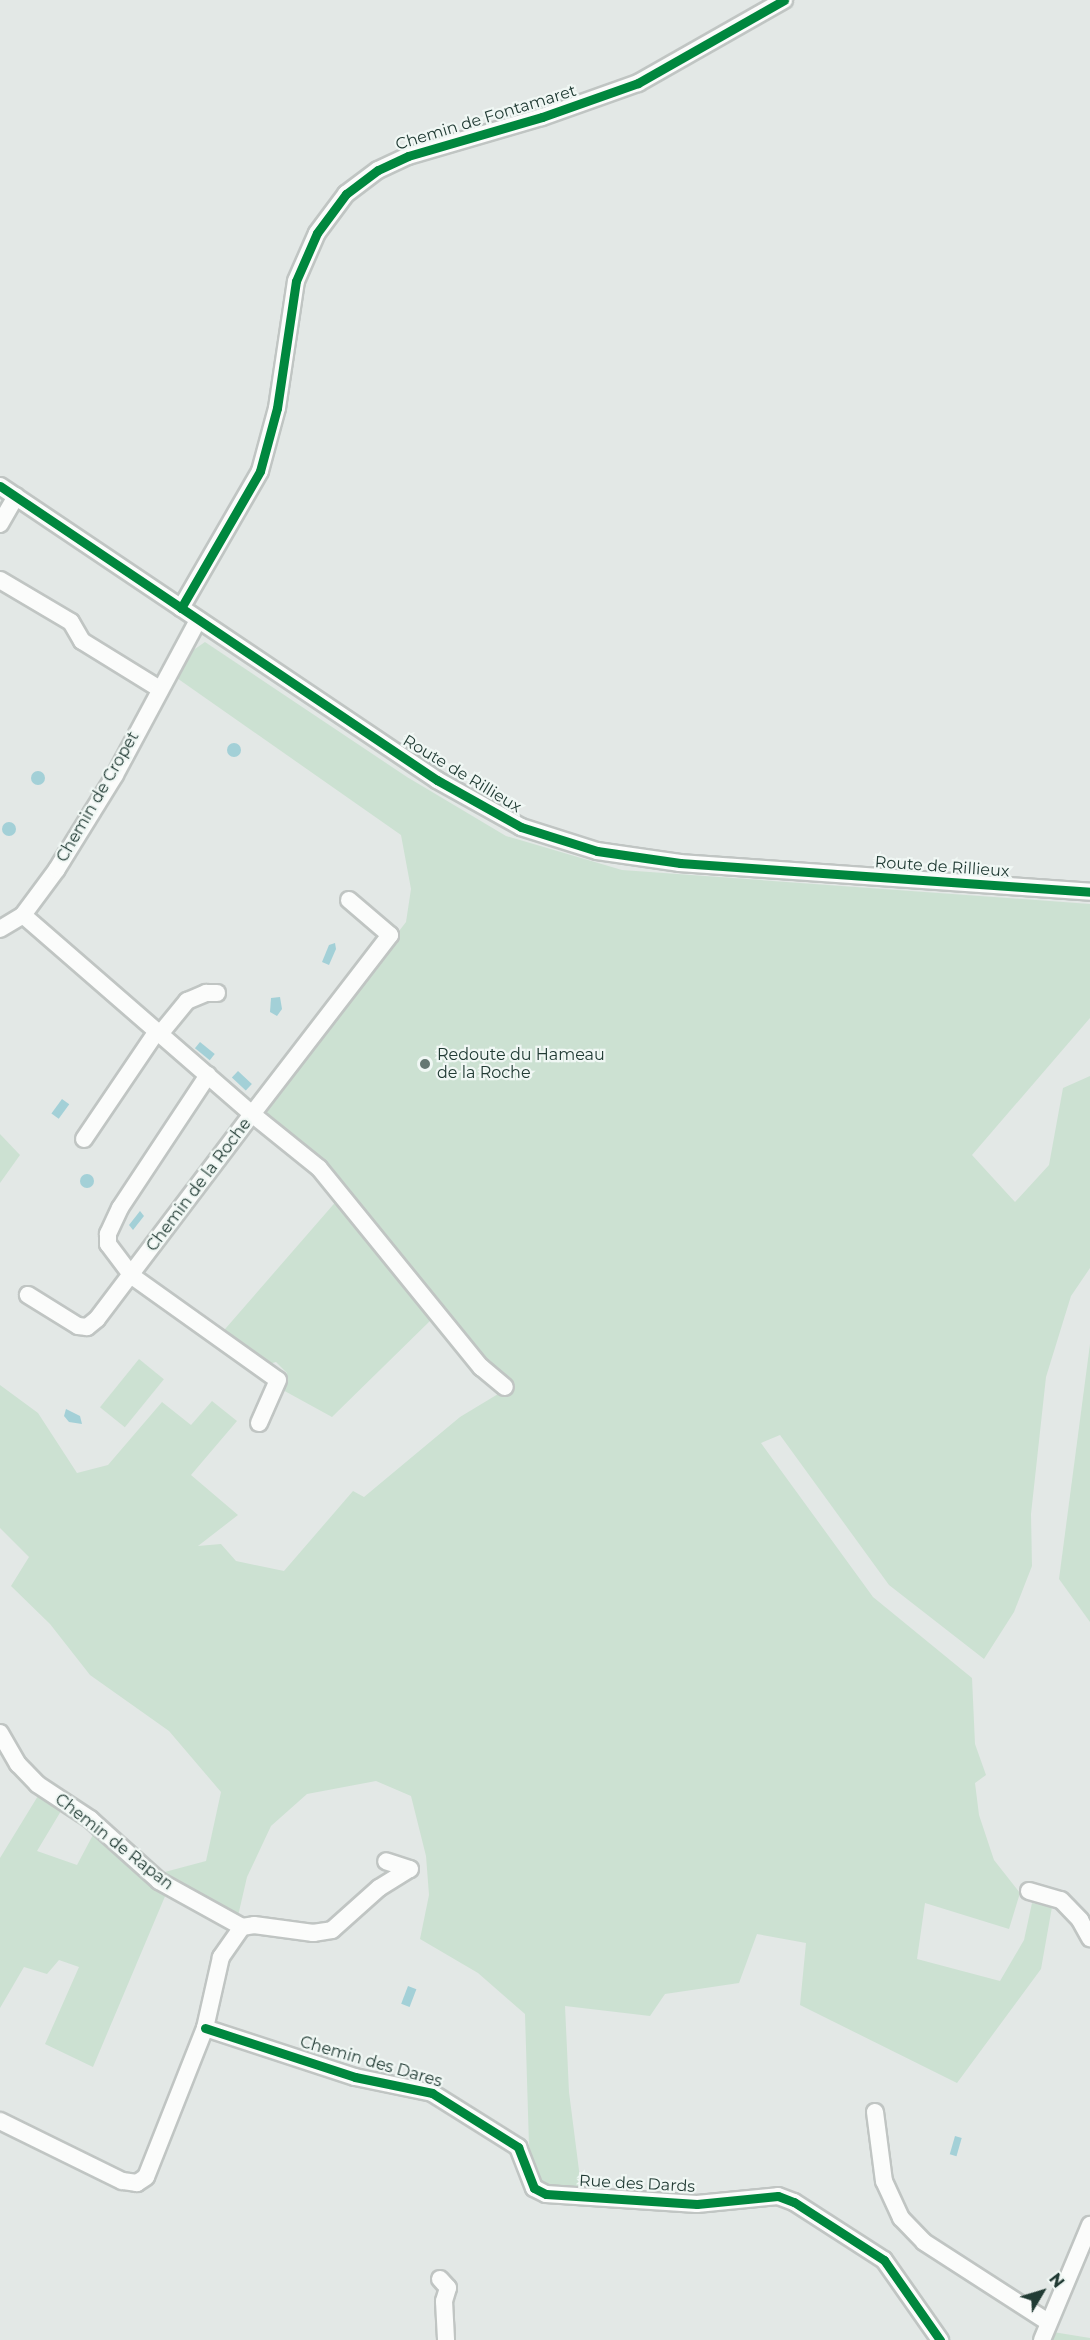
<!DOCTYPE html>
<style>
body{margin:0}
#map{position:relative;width:1090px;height:2340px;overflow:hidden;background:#e3e8e6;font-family:Montserrat,sans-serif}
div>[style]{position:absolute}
.green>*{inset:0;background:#cce1d2;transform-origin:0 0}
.water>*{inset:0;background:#a3d0d7;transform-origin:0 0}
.round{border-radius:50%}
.roads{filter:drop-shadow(2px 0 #c0c5c3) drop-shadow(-2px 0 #c0c5c3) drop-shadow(0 2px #c0c5c3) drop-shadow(0 -2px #c0c5c3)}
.minor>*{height:16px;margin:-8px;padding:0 8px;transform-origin:8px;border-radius:8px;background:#fbfcfb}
.cycleway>*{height:9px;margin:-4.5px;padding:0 4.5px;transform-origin:4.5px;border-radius:4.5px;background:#00873e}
.dots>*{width:16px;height:16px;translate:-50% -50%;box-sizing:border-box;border:3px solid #f0f7f4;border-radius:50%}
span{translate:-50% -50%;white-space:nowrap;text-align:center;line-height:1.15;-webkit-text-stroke:4.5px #f0f7f4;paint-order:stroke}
.street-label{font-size:16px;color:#213b34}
.poi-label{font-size:16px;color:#213b34}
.left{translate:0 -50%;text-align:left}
.north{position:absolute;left:1012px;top:2262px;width:60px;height:60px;-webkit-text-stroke:4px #f0f7f4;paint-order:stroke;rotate:52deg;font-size:16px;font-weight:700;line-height:24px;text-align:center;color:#213b34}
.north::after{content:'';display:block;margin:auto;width:21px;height:27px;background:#213b34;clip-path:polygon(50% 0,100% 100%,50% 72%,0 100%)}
</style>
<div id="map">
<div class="green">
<i style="clip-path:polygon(205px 642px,407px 777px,506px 836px,622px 870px,1090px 904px,1090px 1018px,972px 1155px,1015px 1202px,1049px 1165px,1063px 1088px,1090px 1076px,1090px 1268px,1071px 1296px,1046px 1377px,1031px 1514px,1032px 1566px,1014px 1612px,984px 1659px,889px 1585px,780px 1435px,761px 1443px,873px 1597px,972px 1678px,975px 1744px,986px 1775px,975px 1783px,979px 1815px,994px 1860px,1020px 1893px,1009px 1929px,925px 1903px,917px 1959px,1000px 1981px,1024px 1940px,1032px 1903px,1052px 1907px,1041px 1969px,957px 2083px,800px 2005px,806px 1943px,757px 1934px,739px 1983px,665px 1994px,650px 2016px,565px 2006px,569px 2092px,581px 2186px,540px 2189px,529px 2146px,525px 2014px,478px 1973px,420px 1939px,429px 1895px,426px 1856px,411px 1796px,376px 1781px,307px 1794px,271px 1826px,247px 1877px,238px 1916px,161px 1873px,206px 1861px,221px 1792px,169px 1731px,90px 1675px,50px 1624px,11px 1586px,29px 1557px,0 1528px,0 1385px,38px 1413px,77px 1473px,108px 1465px,162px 1402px,191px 1425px,212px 1401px,237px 1421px,191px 1475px,238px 1515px,198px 1546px,221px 1544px,236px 1561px,284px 1571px,353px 1491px,364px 1497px,460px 1417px,503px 1391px,499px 1379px,259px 1114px,406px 922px,411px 889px,401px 835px,174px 676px,192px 651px)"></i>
<i style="clip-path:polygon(0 1134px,20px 1155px,0 1183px)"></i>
<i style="clip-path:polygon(339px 1198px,433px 1318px,332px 1417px,281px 1389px,287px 1373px,276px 1362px,262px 1366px,219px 1336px)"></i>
<i style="clip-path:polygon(1090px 1344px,1090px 1622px,1059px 1579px)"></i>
<i style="left:139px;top:1359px;width:32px;height:62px;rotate:39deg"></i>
<i style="clip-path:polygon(41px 1791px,64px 1806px,37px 1851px,77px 1865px,94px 1833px,145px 1881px,166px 1894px,93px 2067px,45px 2044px,79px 1967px,59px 1960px,47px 1974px,24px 1967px,0 2008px,0 1858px)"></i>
<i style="clip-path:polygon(1053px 2332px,1090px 2338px,1090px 2340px,1050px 2340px)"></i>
</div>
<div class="water">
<i class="round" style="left:227px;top:743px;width:14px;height:14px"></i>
<i class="round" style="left:31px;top:771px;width:14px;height:14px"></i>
<i class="round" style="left:2px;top:822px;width:14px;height:14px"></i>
<i style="clip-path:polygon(335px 943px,336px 949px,329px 965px,322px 962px,329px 945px)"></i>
<i style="clip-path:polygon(280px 997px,282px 1009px,277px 1016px,270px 1012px,271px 998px)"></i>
<i style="left:200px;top:1042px;width:19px;height:8px;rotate:39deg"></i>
<i style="left:238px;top:1071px;width:19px;height:9px;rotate:43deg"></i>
<i style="left:62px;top:1099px;width:9px;height:18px;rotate:36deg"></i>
<i class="round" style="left:80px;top:1174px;width:14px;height:14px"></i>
<i style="clip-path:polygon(140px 1211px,144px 1216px,133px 1230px,129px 1225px)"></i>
<i style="clip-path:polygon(66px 1409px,80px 1416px,82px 1424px,69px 1422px,64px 1416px)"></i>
<i style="left:408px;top:1986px;width:9px;height:19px;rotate:21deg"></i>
<i style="left:955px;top:2136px;width:7px;height:19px;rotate:16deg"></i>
</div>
<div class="roads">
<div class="minor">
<i style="left:0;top:486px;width:527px;rotate:33.93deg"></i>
<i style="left:437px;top:780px;width:96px;rotate:29.2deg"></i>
<i style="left:521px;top:827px;width:80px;rotate:17.5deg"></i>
<i style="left:597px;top:851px;width:84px;rotate:8.2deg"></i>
<i style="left:680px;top:863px;width:411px;rotate:4deg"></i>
<i style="left:0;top:524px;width:32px;rotate:-60deg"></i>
<i style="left:0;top:580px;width:82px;rotate:30.6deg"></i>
<i style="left:71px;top:622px;width:22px;rotate:60deg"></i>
<i style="left:82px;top:641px;width:89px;rotate:31.7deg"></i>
<i style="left:181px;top:608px;width:158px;rotate:-60deg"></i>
<i style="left:260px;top:471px;width:65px;rotate:-74.9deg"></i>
<i style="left:277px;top:408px;width:128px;rotate:-81.5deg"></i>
<i style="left:296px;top:281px;width:52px;rotate:-66.4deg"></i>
<i style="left:317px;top:233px;width:49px;rotate:-53.4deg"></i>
<i style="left:346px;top:194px;width:40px;rotate:-37deg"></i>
<i style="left:378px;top:170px;width:33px;rotate:-25deg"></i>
<i style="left:408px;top:156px;width:140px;rotate:-16.2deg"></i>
<i style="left:542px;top:117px;width:102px;rotate:-19.5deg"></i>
<i style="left:638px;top:83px;width:168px;rotate:-29.6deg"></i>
<i style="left:349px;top:900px;width:54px;rotate:40.5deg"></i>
<i style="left:390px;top:935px;width:226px;rotate:127.6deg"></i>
<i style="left:252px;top:1114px;width:86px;rotate:38.9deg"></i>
<i style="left:319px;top:1168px;width:257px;rotate:50.9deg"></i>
<i style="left:481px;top:1367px;width:31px;rotate:40deg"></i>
<i style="left:23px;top:915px;width:303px;rotate:41deg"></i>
<i style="left:252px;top:1114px;width:257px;rotate:127.1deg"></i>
<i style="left:97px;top:1319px;width:13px;rotate:141deg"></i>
<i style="left:87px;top:1327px;width:9px;rotate:-174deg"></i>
<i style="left:78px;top:1326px;width:59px;rotate:-148.2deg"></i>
<i style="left:0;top:929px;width:27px;rotate:-31deg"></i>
<i style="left:23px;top:915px;width:57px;rotate:-53.5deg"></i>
<i style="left:57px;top:869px;width:110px;rotate:-58.3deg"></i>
<i style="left:115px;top:775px;width:176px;rotate:-61.8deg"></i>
<i style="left:160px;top:1034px;width:43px;rotate:-50.7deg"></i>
<i style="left:187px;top:1001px;width:21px;rotate:-23deg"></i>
<i style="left:206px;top:993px;width:11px"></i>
<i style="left:208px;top:1075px;width:159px;rotate:123.5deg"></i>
<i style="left:120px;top:1208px;width:29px;rotate:115deg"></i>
<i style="left:108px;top:1234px;width:10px;rotate:90deg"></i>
<i style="left:108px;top:1244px;width:40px;rotate:53deg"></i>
<i style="left:132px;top:1276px;width:179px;rotate:35.5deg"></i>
<i style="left:278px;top:1380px;width:47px;rotate:113.8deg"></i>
<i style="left:84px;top:1139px;width:130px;rotate:-55.9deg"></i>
<i style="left:0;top:1733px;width:36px;rotate:60deg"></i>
<i style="left:18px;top:1764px;width:28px;rotate:46deg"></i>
<i style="left:37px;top:1784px;width:64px;rotate:33.4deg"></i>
<i style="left:90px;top:1819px;width:93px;rotate:41.9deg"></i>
<i style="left:159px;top:1881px;width:95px;rotate:29deg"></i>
<i style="left:242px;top:1927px;width:37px;rotate:125deg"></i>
<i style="left:221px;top:1957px;width:73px;rotate:102.7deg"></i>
<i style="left:205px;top:2028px;width:160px;rotate:111.6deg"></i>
<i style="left:146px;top:2177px;width:11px;rotate:146deg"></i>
<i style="left:137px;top:2183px;width:15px;rotate:-172deg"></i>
<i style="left:122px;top:2181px;width:136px;rotate:-153.8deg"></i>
<i style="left:1029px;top:1891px;width:33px;rotate:16deg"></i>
<i style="left:1061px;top:1900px;width:28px;rotate:46deg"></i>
<i style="left:1080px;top:1920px;width:21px;rotate:61deg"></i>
<i style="left:242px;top:1927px;width:12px;rotate:-9deg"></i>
<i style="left:254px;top:1925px;width:60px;rotate:7.7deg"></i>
<i style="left:313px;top:1933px;width:19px;rotate:-9deg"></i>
<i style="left:332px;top:1930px;width:63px;rotate:-41.8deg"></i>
<i style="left:379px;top:1888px;width:36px;rotate:-32deg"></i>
<i style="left:410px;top:1869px;width:25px;rotate:-162deg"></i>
<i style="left:205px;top:2028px;width:158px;rotate:18.1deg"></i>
<i style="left:355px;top:2077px;width:79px;rotate:11.7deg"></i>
<i style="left:432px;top:2093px;width:102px;rotate:32.1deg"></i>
<i style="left:518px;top:2147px;width:44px;rotate:68.7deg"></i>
<i style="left:534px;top:2188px;width:13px;rotate:27deg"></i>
<i style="left:546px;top:2194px;width:151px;rotate:3.8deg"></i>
<i style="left:697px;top:2204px;width:81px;rotate:-5.6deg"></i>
<i style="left:778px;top:2196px;width:17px;rotate:21deg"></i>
<i style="left:794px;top:2202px;width:107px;rotate:32.8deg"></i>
<i style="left:884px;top:2260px;width:98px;rotate:55deg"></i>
<i style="left:875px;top:2112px;width:70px;rotate:82.6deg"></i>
<i style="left:884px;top:2181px;width:41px;rotate:65.3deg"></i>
<i style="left:901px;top:2218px;width:33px;rotate:46deg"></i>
<i style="left:924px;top:2242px;width:148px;rotate:32.8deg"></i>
<i style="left:440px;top:2279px;width:12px;rotate:48deg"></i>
<i style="left:448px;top:2288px;width:14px;rotate:107deg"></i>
<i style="left:444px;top:2301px;width:39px;rotate:87deg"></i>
<i style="left:1042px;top:2340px;width:125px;rotate:-67.3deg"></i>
</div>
</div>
<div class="cycleway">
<i style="left:0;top:486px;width:527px;rotate:33.93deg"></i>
<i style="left:437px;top:780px;width:96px;rotate:29.2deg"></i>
<i style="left:521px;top:827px;width:80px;rotate:17.5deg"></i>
<i style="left:597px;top:851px;width:84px;rotate:8.2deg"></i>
<i style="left:680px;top:863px;width:411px;rotate:4deg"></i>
<i style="left:181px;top:608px;width:158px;rotate:-60deg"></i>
<i style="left:260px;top:471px;width:65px;rotate:-74.9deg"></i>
<i style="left:277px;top:408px;width:128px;rotate:-81.5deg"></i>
<i style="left:296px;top:281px;width:52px;rotate:-66.4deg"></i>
<i style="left:317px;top:233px;width:49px;rotate:-53.4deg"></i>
<i style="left:346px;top:194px;width:40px;rotate:-37deg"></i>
<i style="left:378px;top:170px;width:33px;rotate:-25deg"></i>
<i style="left:408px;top:156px;width:140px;rotate:-16.2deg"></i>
<i style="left:542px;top:117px;width:102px;rotate:-19.5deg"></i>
<i style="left:638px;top:83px;width:168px;rotate:-29.6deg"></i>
<i style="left:205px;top:2028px;width:158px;rotate:18.1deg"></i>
<i style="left:355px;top:2077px;width:79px;rotate:11.7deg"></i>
<i style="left:432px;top:2093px;width:102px;rotate:32.1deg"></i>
<i style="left:518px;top:2147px;width:44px;rotate:68.7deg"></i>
<i style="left:534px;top:2188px;width:13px;rotate:27deg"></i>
<i style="left:546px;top:2194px;width:151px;rotate:3.8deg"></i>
<i style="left:697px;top:2204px;width:81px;rotate:-5.6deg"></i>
<i style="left:778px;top:2196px;width:17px;rotate:21deg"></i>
<i style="left:794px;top:2202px;width:107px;rotate:32.8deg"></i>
<i style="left:884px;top:2260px;width:98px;rotate:55deg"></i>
</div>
<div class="dots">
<i style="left:425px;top:1064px;background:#657872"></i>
</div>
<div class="street-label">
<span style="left:486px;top:118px;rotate:-17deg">Chemin de Fontamaret</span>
<span style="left:462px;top:774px;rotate:31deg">Route de Rillieux</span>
<span style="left:98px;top:797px;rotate:-60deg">Chemin de Cropet</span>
<span style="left:942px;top:867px;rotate:4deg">Route de Rillieux</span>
<span style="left:199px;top:1185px;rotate:-53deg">Chemin de la Roche</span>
<span style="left:114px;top:1842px;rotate:38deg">Chemin de Rapan</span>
<span style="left:371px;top:2062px;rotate:16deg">Chemin des Dares</span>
<span style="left:637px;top:2184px;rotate:3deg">Rue des Dards</span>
</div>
<div class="poi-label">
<span class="left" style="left:437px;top:1064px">Redoute du Hameau<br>de la Roche</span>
</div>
<div class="north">N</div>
</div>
